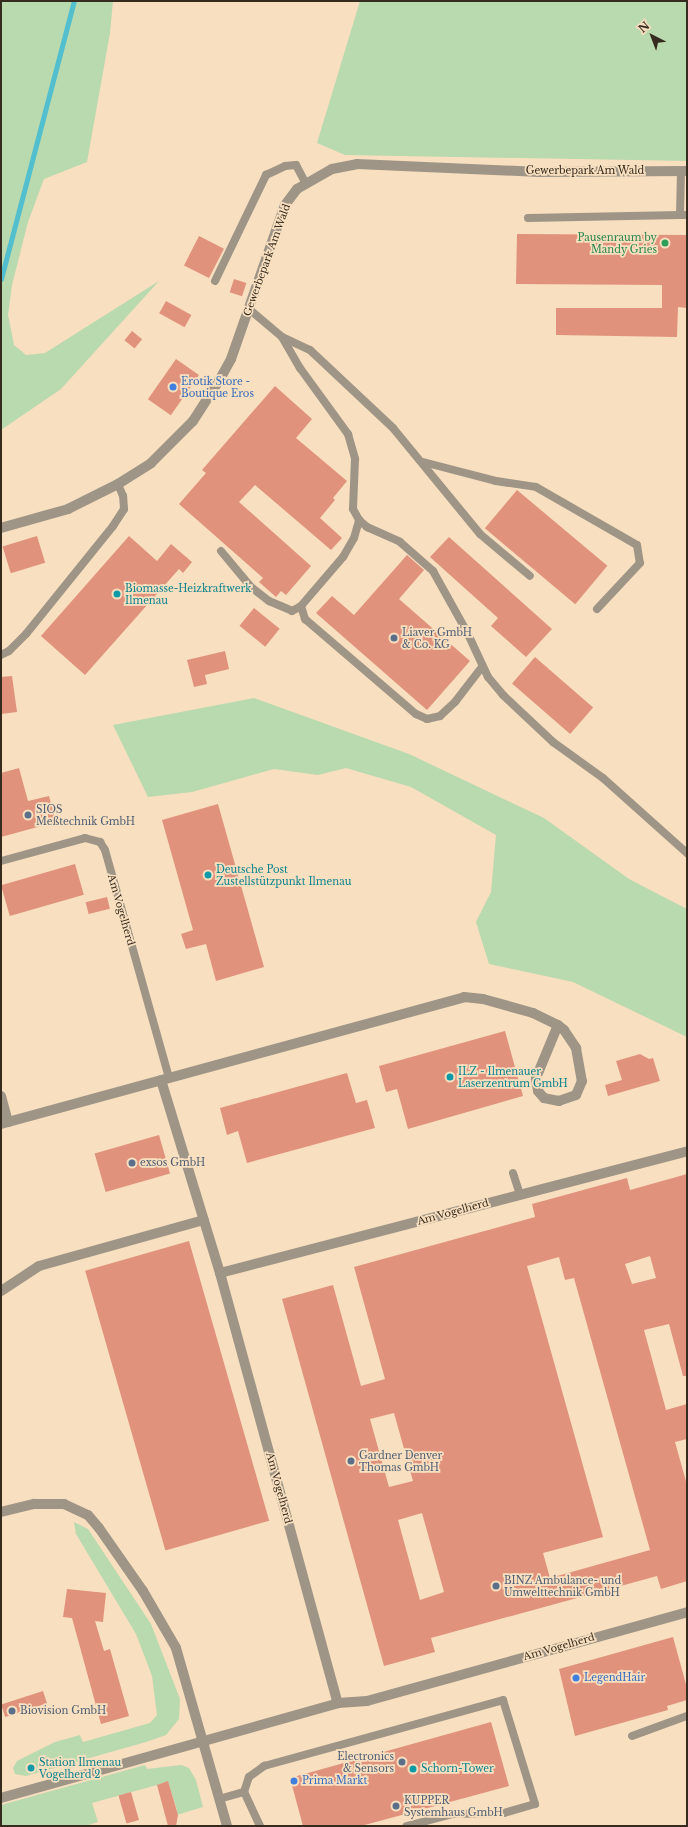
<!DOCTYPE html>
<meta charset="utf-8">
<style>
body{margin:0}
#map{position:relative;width:688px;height:1827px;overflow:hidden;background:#f8dfbf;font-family:"Libre Baskerville",serif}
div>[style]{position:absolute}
.green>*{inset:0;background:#b9d9af}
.stream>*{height:4.5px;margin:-2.25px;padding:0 2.25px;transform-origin:2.25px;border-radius:2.25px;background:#51bfcd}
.building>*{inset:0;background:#e1927c;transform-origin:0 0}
.service>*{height:8px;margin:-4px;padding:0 4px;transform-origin:4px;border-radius:4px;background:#9e9587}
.minor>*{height:10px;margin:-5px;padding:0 5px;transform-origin:5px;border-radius:5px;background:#9e9587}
.dots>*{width:11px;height:11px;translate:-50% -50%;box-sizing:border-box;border:2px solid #f8dfbf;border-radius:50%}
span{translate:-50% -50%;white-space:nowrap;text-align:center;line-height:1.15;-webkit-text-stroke:3.5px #f8dfbf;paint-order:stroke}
.street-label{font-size:10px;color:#352b1f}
.leisure-label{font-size:10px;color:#27864d}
.right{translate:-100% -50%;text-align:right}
.shop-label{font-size:10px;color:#366cbe}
.left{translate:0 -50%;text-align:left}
.culture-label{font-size:10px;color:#0d838f}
.service-label{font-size:10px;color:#4e5e75}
.frame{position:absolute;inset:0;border:2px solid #352b1f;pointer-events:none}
.north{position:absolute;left:632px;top:16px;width:40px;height:40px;-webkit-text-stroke:3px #f8dfbf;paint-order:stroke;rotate:318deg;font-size:11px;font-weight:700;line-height:16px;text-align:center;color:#352b1f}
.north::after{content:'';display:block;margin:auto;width:14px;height:18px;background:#352b1f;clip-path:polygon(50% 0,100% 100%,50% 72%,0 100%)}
</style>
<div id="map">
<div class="green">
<i style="clip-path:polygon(1px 1px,113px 1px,110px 33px,87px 162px,44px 179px,28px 222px,12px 285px,8px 315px,14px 345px,26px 355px,45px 353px,159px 281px,61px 389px,1px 430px)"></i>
<i style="clip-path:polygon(360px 1px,687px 1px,687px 161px,345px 155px,317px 143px)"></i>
<i style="clip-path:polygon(254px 698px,409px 754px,544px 818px,629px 879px,687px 909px,687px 1037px,573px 982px,489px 964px,476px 922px,491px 892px,496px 835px,411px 787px,346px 768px,318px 775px,274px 769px,192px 792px,148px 797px,113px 725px)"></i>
<i style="clip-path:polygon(74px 1522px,88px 1529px,151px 1624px,180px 1699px,179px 1719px,166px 1735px,146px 1742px,26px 1776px,15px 1774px,13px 1768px,17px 1761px,55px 1742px,80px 1735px,83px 1742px,150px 1723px,157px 1715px,152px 1676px,136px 1634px,76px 1534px)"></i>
<i style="clip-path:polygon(145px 1765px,147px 1769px,181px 1765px,189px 1768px,196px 1780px,203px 1807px,167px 1818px,177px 1810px,168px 1782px,92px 1803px,98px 1822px,85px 1826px,1px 1826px,1px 1805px)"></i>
</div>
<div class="stream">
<i style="left:1px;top:279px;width:287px;rotate:-75.3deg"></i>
</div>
<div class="building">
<i style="clip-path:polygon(517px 234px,687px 235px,687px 308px,678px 307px,677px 337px,556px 335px,556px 308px,662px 308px,662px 285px,516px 284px)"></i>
<i style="left:199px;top:236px;width:28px;height:33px;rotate:27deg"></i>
<i style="left:234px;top:279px;width:13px;height:14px;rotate:18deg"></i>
<i style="left:166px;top:301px;width:29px;height:14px;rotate:29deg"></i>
<i style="left:132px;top:331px;width:13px;height:12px;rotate:39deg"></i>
<i style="left:176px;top:359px;width:28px;height:49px;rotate:35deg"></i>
<i style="clip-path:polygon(275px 386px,312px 419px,296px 438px,347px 481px,333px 498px,335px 500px,320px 518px,342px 538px,331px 550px,255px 485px,239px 502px,311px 566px,286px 595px,281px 591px,276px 597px,259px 582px,263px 578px,179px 504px,206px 473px,202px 470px)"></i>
<i style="left:517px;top:490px;width:118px;height:50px;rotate:40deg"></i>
<i style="left:37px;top:536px;width:28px;height:36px;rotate:73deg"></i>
<i style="clip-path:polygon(129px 536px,157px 561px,171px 544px,192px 562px,183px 573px,179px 569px,85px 675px,41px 636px)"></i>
<i style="clip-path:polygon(449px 537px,552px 629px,526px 657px,491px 626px,498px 618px,430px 557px)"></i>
<i style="clip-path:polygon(407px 555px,424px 570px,399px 599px,470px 661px,427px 710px,316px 613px,332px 596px,354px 615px)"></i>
<i style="left:254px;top:608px;width:33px;height:23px;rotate:39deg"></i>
<i style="clip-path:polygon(225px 651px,229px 669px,205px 675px,207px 684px,194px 687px,187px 660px)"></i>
<i style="left:535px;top:657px;width:77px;height:35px;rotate:41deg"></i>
<i style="clip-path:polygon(12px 676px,17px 712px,1px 714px,1px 677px)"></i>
<i style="clip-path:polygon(19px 768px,28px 801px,49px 796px,56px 822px,1px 837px,1px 773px)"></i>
<i style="clip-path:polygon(218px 804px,264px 967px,216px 981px,206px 944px,186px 949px,181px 934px,193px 930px,162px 820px)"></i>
<i style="left:75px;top:864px;width:32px;height:77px;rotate:74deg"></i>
<i style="left:107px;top:897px;width:12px;height:22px;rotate:76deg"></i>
<i style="clip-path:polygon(505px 1031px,523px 1096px,408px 1129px,397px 1089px,386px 1092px,379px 1066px)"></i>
<i style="clip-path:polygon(640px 1054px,649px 1059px,653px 1058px,660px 1081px,608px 1096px,605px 1085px,622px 1080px,616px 1061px)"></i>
<i style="clip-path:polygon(347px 1073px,356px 1103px,367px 1100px,375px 1128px,247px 1163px,238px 1131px,227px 1135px,220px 1108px)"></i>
<i style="left:159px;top:1135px;width:40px;height:67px;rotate:74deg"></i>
<i style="clip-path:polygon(evenodd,687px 1174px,687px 1376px,683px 1376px,669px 1324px,644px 1330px,666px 1410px,687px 1404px,687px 1439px,675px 1442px,687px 1485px,687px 1581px,661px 1589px,657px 1576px,431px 1638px,435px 1652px,384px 1666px,282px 1299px,333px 1285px,361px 1386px,385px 1379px,354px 1267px,535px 1217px,532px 1204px,627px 1178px,630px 1190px,687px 1174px,650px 1256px,656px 1278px,632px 1284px,625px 1264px,650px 1256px,687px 1174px,559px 1257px,565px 1280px,574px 1278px,650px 1550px,550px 1578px,543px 1553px,603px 1537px,527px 1266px,559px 1257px,687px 1174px,394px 1413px,413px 1481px,389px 1487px,370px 1419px,394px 1413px,687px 1174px,422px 1513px,444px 1592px,420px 1600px,398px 1520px,422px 1513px)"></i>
<i style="left:189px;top:1241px;width:291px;height:108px;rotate:74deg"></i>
<i style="clip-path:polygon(67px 1589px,106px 1593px,103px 1622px,95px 1621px,104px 1651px,110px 1649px,129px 1716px,101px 1724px,72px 1618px,63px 1617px)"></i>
<i style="clip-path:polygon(673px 1637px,687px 1688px,687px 1700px,667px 1706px,668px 1710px,575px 1736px,559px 1669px)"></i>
<i style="left:43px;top:1691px;width:13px;height:44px;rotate:72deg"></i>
<i style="clip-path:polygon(491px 1722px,509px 1786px,361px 1826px,303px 1826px,290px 1778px)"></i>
<i style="clip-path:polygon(168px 1781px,178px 1815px,176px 1826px,168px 1826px,157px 1785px)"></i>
<i style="left:131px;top:1792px;width:29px;height:13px;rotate:74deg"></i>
</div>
<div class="service">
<i style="left:681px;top:171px;width:44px;rotate:91.3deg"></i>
<i style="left:680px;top:215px;width:7px"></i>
<i style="left:528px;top:218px;width:152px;rotate:-1.1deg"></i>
<i style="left:215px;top:281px;width:118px;rotate:-64.3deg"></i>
<i style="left:266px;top:175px;width:21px;rotate:-25deg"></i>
<i style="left:285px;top:166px;width:11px;rotate:-5deg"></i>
<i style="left:296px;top:165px;width:21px;rotate:62deg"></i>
<i style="left:249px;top:309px;width:43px;rotate:40.3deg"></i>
<i style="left:282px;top:337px;width:31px;rotate:25deg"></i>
<i style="left:310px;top:350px;width:114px;rotate:43.2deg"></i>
<i style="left:393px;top:428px;width:137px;rotate:50.6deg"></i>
<i style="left:480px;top:534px;width:65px;rotate:40deg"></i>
<i style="left:282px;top:337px;width:36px;rotate:60deg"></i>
<i style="left:300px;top:368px;width:82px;rotate:54deg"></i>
<i style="left:348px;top:434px;width:26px;rotate:74deg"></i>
<i style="left:355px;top:459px;width:50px;rotate:92.3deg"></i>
<i style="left:353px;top:509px;width:13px;rotate:61deg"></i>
<i style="left:359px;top:520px;width:11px;rotate:41deg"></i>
<i style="left:367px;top:527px;width:36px;rotate:24deg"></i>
<i style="left:400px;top:542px;width:44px;rotate:41.3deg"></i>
<i style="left:433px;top:571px;width:70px;rotate:60.9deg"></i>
<i style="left:467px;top:632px;width:50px;rotate:65deg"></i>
<i style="left:488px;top:677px;width:23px;rotate:50deg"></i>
<i style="left:503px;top:695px;width:69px;rotate:43.2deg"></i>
<i style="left:553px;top:742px;width:62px;rotate:35.8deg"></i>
<i style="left:603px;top:778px;width:113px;rotate:41.8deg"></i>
<i style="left:423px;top:462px;width:75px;rotate:14.6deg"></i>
<i style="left:496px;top:481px;width:40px;rotate:8.5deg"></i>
<i style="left:536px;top:487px;width:116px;rotate:29.9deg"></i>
<i style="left:637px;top:545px;width:18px;rotate:81deg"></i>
<i style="left:640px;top:563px;width:63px;rotate:133.1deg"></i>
<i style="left:221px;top:551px;width:47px;rotate:50.2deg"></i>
<i style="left:251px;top:587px;width:23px;rotate:38deg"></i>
<i style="left:269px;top:601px;width:25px;rotate:23deg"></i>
<i style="left:292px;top:611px;width:10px;rotate:-29deg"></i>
<i style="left:301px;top:606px;width:65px;rotate:-49.4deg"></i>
<i style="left:343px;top:557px;width:22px;rotate:-60deg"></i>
<i style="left:354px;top:538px;width:19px;rotate:-74deg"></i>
<i style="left:301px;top:606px;width:14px;rotate:73deg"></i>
<i style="left:305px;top:619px;width:146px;rotate:40.6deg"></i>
<i style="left:416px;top:714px;width:12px;rotate:24deg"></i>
<i style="left:427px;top:719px;width:13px;rotate:-13deg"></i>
<i style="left:440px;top:716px;width:21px;rotate:-43deg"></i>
<i style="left:455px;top:702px;width:44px;rotate:-52.4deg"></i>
<i style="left:1px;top:655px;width:9px;rotate:-27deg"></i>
<i style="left:9px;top:651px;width:24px;rotate:-45deg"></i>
<i style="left:26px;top:634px;width:139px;rotate:-51.1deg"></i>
<i style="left:113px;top:526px;width:20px;rotate:-57deg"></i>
<i style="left:124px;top:509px;width:13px;rotate:-94deg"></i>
<i style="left:123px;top:496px;width:13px;rotate:-113deg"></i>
<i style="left:1px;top:861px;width:87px;rotate:-15.3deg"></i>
<i style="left:85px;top:838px;width:16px;rotate:15deg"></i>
<i style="left:100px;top:842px;width:9px;rotate:58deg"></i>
<i style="left:105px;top:850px;width:237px;rotate:74.3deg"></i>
<i style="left:513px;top:1173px;width:22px;rotate:72deg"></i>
<i style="left:632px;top:1736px;width:59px;rotate:-20deg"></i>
<i style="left:219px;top:1799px;width:26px;rotate:-16deg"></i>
<i style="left:260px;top:1826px;width:38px;rotate:-115deg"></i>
<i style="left:244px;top:1792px;width:16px;rotate:-72deg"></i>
<i style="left:249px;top:1777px;width:19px;rotate:-36deg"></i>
<i style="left:264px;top:1766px;width:248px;rotate:-15.4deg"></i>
<i style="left:503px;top:1700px;width:109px;rotate:72.9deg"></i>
<i style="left:535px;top:1804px;width:32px;rotate:164deg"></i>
<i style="left:504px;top:1813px;width:51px;rotate:178.9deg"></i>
<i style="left:453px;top:1814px;width:48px;rotate:165.4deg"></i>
</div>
<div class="minor">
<i style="left:1px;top:528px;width:70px;rotate:-15.8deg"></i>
<i style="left:68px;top:509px;width:56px;rotate:-26.6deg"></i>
<i style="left:118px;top:484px;width:39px;rotate:-32deg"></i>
<i style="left:151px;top:463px;width:59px;rotate:-45deg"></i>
<i style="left:193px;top:421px;width:50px;rotate:-57.3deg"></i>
<i style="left:220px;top:379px;width:23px;rotate:-61deg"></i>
<i style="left:231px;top:359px;width:163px;rotate:-70.7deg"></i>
<i style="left:285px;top:205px;width:20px;rotate:-53deg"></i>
<i style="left:297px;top:189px;width:40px;rotate:-29.7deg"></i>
<i style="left:332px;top:169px;width:25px;rotate:-11deg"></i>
<i style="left:357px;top:164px;width:182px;rotate:2.5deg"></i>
<i style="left:539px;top:172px;width:148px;rotate:-0.4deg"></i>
<i style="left:161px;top:1080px;width:202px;rotate:73deg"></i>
<i style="left:220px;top:1273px;width:446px;rotate:74.7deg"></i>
<i style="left:1px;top:1096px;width:27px;rotate:75deg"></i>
<i style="left:1px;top:1124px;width:480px;rotate:-15.3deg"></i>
<i style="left:464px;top:997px;width:19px;rotate:6deg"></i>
<i style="left:483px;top:999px;width:52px;rotate:15.6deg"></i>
<i style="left:533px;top:1013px;width:28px;rotate:26deg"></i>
<i style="left:558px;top:1025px;width:8px;rotate:40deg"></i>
<i style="left:564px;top:1030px;width:22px;rotate:56deg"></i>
<i style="left:576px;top:1048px;width:34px;rotate:80deg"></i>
<i style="left:582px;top:1081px;width:15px;rotate:113deg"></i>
<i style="left:576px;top:1095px;width:18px;rotate:161deg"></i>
<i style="left:559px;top:1101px;width:15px;rotate:-169deg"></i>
<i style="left:544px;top:1098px;width:9px;rotate:-131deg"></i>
<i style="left:538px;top:1091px;width:13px;rotate:-99deg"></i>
<i style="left:536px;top:1078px;width:57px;rotate:-67.5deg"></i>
<i style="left:220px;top:1273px;width:483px;rotate:-14.6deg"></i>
<i style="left:1px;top:1291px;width:45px;rotate:-33.3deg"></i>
<i style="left:39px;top:1266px;width:171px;rotate:-15.6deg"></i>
<i style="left:1px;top:1512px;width:34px;rotate:-14deg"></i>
<i style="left:34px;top:1504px;width:30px"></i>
<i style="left:64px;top:1504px;width:26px;rotate:25deg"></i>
<i style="left:88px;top:1515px;width:17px;rotate:50deg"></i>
<i style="left:99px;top:1528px;width:77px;rotate:55.1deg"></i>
<i style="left:143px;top:1591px;width:66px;rotate:59.9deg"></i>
<i style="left:176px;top:1648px;width:185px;rotate:74deg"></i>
<i style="left:1px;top:1798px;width:350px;rotate:-15.7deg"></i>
<i style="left:338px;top:1703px;width:29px;rotate:-4deg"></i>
<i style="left:367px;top:1701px;width:332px;rotate:-15.5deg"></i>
</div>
<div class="dots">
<i style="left:665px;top:243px;background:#2e9e5b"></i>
<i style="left:173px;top:387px;background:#3f7fe0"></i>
<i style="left:117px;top:594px;background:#0f9aa8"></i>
<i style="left:394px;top:638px;background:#5c6f8a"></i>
<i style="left:28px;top:815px;background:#5c6f8a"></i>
<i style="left:208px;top:875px;background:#0f9aa8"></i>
<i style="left:450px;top:1077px;background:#0f9aa8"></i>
<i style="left:132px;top:1163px;background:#5c6f8a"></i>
<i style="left:351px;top:1461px;background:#5c6f8a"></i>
<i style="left:496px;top:1586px;background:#5c6f8a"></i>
<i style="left:576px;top:1678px;background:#3f7fe0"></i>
<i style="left:12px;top:1711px;background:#5c6f8a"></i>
<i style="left:402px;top:1762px;background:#5c6f8a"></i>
<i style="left:31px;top:1768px;background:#0f9aa8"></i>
<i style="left:413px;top:1769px;background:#0f9aa8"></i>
<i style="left:294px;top:1781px;background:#3f7fe0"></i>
<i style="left:396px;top:1806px;background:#5c6f8a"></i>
</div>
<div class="street-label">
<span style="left:585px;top:171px">Gewerbepark Am Wald</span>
<span style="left:267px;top:260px;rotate:-70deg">Gewerbepark Am Wald</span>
<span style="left:121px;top:910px;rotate:74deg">Am Vogelherd</span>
<span style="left:453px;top:1212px;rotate:-15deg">Am Vogelherd</span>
<span style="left:279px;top:1488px;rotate:75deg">Am Vogelherd</span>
<span style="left:559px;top:1647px;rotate:-16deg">Am Vogelherd</span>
</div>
<div class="leisure-label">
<span class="right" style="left:657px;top:243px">Pausenraum by<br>Mandy Gries</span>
</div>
<div class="shop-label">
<span class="left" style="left:181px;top:387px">Erotik Store -<br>Boutique Eros</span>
<span class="left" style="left:584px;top:1678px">LegendHair</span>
<span class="left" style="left:302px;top:1781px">Prima Markt</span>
</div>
<div class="culture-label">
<span class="left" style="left:125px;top:594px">Biomasse-Heizkraftwerk<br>Ilmenau</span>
<span class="left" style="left:216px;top:875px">Deutsche Post<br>Zustellstützpunkt Ilmenau</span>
<span class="left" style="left:458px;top:1077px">ILZ - Ilmenauer<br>Laserzentrum GmbH</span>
<span class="left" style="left:39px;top:1768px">Station Ilmenau<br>Vogelherd 2</span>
<span class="left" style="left:421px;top:1769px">Schorn-Tower</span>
</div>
<div class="service-label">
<span class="left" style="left:402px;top:638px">Liaver GmbH<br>&amp; Co. KG</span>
<span class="left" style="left:36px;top:815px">SIOS<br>Meßtechnik GmbH</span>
<span class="left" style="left:140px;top:1163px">exsos GmbH</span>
<span class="left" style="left:359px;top:1461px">Gardner Denver<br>Thomas GmbH</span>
<span class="left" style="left:504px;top:1586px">BINZ Ambulance- und<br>Umwelttechnik GmbH</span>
<span class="left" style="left:20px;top:1711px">Biovision GmbH</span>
<span class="right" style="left:394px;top:1762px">Electronics<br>&amp; Sensors</span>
<span class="left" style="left:404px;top:1806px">KUPPER<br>Systemhaus GmbH</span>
</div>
<div class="frame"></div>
<div class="north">N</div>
</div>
